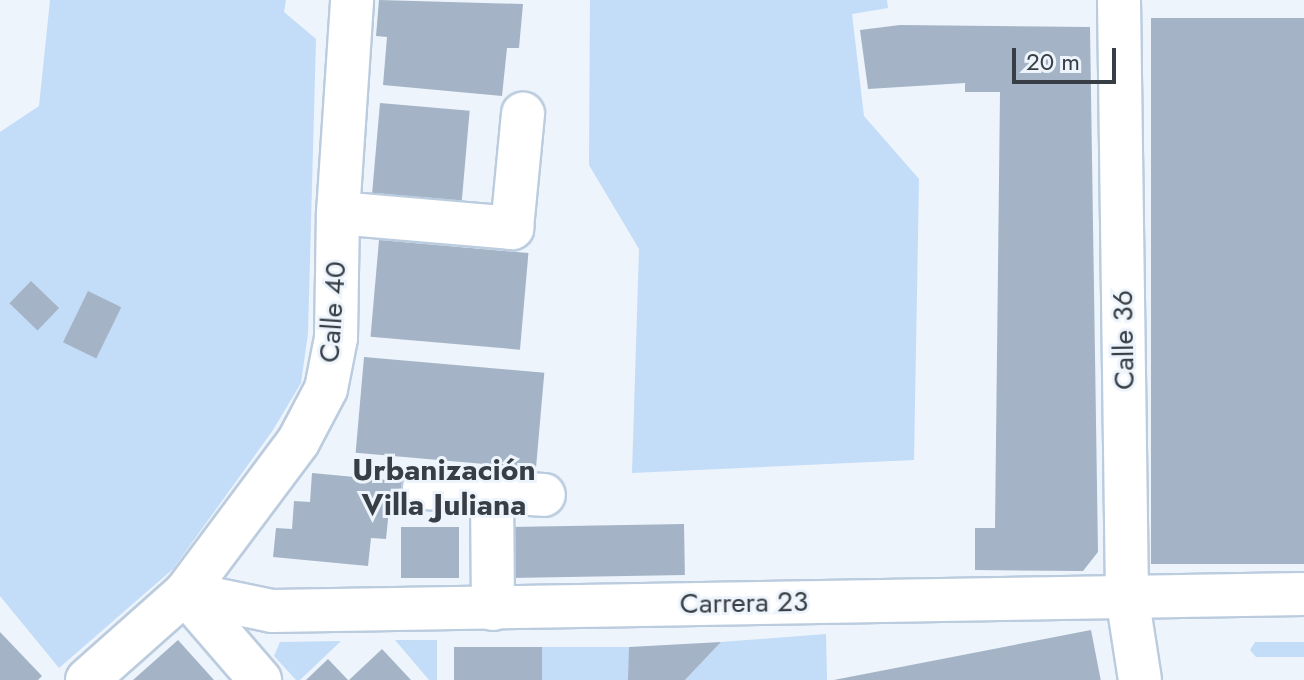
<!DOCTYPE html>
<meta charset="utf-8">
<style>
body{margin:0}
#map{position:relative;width:1304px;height:680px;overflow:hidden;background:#edf4fc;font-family:Jost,sans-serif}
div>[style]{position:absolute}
.green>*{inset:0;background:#c3dcf8;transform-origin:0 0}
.building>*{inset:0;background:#a4b4c6;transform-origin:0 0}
.roads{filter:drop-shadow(2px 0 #bbccde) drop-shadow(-2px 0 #bbccde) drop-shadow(0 2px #bbccde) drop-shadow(0 -2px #bbccde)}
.minor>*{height:42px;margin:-21px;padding:0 21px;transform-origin:21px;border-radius:21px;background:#fff}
span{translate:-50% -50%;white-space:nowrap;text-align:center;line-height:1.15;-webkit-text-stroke:6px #edf4fc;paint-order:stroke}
.street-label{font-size:28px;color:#373e45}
.neighbourhood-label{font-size:30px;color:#373e45;font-weight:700}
.scale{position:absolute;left:1012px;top:48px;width:104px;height:36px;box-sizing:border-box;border:4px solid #373e45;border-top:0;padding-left:10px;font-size:24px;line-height:28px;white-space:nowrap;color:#373e45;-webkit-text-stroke:6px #edf4fc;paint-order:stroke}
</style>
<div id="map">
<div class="green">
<i style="clip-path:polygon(50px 0,286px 0,284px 12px,316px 39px,308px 333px,301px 383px,273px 430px,173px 569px,59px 668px,0 596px,0 132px,39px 106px)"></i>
<i style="clip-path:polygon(590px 0,887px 0,888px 8px,852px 14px,864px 116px,919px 179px,914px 460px,632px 473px,639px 249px,589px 165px)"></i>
<i style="clip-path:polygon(826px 634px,827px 680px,685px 680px,721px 642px)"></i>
<i style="clip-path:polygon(395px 640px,437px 640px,437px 680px,429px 680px)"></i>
<i style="clip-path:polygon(341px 641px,300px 680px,296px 680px,274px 656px,280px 642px)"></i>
<i style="clip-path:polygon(1255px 642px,1304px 642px,1304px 657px,1256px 657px,1250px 650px)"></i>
<i style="left:542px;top:647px;width:87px;height:33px"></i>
</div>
<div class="building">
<i style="clip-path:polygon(379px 0,523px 4px,519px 48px,507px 48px,502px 96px,383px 85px,387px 37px,376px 36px)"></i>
<i style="left:1304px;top:18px;width:546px;height:153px;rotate:90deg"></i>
<i style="clip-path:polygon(900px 25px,1090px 27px,1098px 552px,1083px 571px,975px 570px,975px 528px,995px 528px,1000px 92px,965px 92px,965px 83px,868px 89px,860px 30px)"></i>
<i style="left:380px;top:103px;width:90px;height:97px;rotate:5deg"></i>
<i style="left:379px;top:240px;width:150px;height:97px;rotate:5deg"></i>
<i style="left:31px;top:281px;width:39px;height:31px;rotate:44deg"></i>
<i style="left:88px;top:291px;width:37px;height:57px;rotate:26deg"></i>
<i style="left:364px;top:357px;width:181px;height:96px;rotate:5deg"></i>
<i style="clip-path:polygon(312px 473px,408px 482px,405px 511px,389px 510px,386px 539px,371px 538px,368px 566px,273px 557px,276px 528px,292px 529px,294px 501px,310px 502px)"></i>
<i style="left:684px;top:524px;width:51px;height:175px;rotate:89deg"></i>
<i style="left:401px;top:527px;width:58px;height:51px"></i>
<i style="left:1091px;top:630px;width:51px;height:265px;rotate:79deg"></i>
<i style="clip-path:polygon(0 632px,42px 676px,38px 680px,0 680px)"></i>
<i style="clip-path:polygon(178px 640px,214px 680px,133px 680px)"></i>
<i style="clip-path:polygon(721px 642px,685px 680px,628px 680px,629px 647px)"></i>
<i style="left:454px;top:647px;width:88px;height:33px"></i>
<i style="clip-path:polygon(382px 649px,411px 680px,349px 680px)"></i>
<i style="clip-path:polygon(328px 659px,348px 680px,306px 680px)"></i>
</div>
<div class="roads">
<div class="minor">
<i style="left:1119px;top:0;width:596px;rotate:89.23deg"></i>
<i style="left:1127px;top:596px;width:85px;rotate:81.2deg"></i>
<i style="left:338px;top:213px;width:175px;rotate:4.9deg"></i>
<i style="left:512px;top:228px;width:115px;rotate:-84.5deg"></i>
<i style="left:424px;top:488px;width:120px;rotate:3.3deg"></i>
<i style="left:492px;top:492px;width:117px;rotate:89.5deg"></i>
<i style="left:185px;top:593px;width:89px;rotate:11.7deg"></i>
<i style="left:272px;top:611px;width:1032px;rotate:-0.94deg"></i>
<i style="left:185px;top:593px;width:115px;rotate:49.2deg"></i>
<i style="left:87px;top:680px;width:131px;rotate:-41.6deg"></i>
<i style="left:185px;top:593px;width:189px;rotate:-53.2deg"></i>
<i style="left:298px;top:442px;width:60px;rotate:-62.2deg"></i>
<i style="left:326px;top:389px;width:52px;rotate:-78.9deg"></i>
<i style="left:336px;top:338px;width:125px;rotate:-89.1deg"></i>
<i style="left:338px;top:213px;width:213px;rotate:-86.2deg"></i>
</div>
</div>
<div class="street-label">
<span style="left:333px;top:312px;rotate:-86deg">Calle 40</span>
<span style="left:1124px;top:340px;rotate:-91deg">Calle 36</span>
<span style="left:744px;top:603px;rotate:-1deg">Carrera 23</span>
</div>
<div class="neighbourhood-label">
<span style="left:444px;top:487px">Urbanización<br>Villa Juliana</span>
</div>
<div class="scale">20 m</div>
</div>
